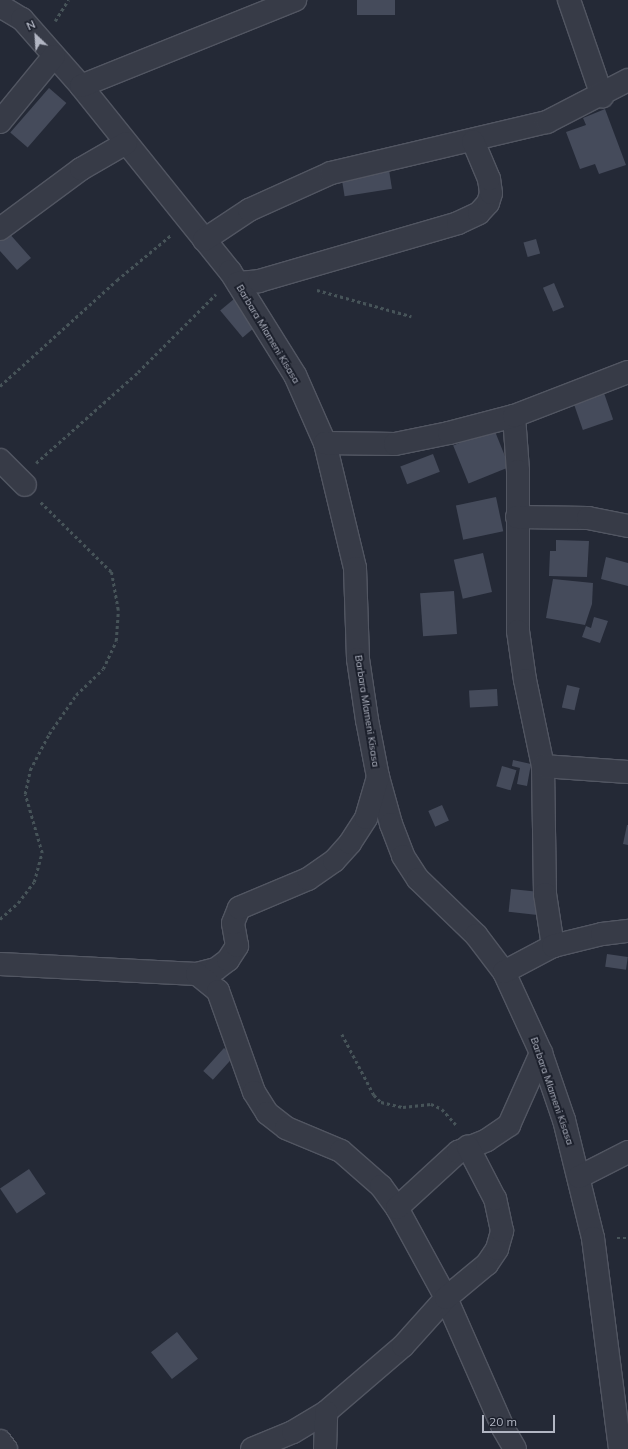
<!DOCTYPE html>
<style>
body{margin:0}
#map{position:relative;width:628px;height:1449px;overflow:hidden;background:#242936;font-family:Mulish,sans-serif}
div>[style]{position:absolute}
.building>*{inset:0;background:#454b5b;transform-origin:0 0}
.path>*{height:2.5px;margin-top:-1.25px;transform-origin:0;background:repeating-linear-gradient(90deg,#475459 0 3px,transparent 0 6px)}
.roads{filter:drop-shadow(1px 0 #525662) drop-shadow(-1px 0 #525662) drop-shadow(0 1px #525662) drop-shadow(0 -1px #525662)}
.street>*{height:22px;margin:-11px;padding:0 11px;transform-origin:11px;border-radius:11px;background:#373b47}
span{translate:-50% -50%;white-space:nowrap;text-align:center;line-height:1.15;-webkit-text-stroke:4px #1c202c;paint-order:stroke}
.street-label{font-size:10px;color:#b2b6c3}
.north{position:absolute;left:16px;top:16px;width:40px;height:40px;-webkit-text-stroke:3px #1c202c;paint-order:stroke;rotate:335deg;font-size:11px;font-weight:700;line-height:16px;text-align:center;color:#b2b6c3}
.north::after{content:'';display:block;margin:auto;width:14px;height:18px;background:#b2b6c3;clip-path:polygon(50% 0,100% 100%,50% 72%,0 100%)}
.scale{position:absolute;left:482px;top:1415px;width:73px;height:18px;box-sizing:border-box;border:2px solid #b2b6c3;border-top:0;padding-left:5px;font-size:12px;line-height:14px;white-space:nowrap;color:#b2b6c3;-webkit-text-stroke:3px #1c202c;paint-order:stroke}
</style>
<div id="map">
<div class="building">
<i style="left:357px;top:0;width:38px;height:15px"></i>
<i style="left:49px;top:88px;width:23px;height:59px;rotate:41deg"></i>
<i style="clip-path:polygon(605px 109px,626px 165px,599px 174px,595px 164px,580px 169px,566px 132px,586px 125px,583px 118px)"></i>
<i style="left:389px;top:170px;width:19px;height:48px;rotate:81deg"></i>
<i style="clip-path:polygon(8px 232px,31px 258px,17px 270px,0 251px,0 239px)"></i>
<i style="left:536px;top:239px;width:15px;height:13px;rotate:74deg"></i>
<i style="left:554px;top:283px;width:26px;height:12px;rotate:67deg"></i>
<i style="left:234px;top:299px;width:35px;height:18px;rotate:50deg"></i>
<i style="left:604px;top:393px;width:28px;height:32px;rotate:71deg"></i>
<i style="left:494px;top:429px;width:41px;height:44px;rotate:68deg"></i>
<i style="left:433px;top:454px;width:19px;height:35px;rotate:69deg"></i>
<i style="left:496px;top:497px;width:35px;height:41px;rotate:78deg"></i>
<i style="clip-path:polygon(556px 540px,589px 541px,587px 577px,549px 576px,550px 551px,556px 551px)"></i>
<i style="left:483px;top:553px;width:40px;height:30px;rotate:77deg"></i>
<i style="clip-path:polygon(606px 557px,628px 563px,628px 586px,601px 579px)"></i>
<i style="clip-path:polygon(553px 579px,593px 583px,592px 604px,585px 625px,546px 618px)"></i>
<i style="left:454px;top:591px;width:43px;height:34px;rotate:86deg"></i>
<i style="clip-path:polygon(594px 617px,608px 621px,600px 643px,582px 637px,586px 626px,591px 628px)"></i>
<i style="left:567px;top:685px;width:13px;height:23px;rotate:13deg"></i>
<i style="left:497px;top:689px;width:17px;height:28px;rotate:87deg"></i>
<i style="clip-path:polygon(513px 760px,531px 764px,527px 786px,517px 784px,520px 768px,512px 766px)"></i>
<i style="left:502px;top:766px;width:15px;height:21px;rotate:16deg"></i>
<i style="left:442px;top:805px;width:17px;height:15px;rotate:66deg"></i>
<i style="clip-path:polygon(627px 825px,628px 825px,628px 845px,623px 844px)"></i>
<i style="left:511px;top:889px;width:29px;height:23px;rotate:6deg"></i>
<i style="left:607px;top:954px;width:21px;height:13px;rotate:8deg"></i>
<i style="left:224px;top:1048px;width:13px;height:31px;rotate:42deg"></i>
<i style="left:29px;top:1169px;width:30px;height:35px;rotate:56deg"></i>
<i style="left:177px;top:1332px;width:34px;height:33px;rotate:52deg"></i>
</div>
<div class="path">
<i style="left:55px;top:21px;width:25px;rotate:-58deg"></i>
<i style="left:317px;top:290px;width:98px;rotate:15.5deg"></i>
<i style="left:0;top:386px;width:158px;rotate:-42.2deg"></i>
<i style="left:117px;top:280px;width:70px;rotate:-39.8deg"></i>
<i style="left:36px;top:463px;width:137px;rotate:-41.7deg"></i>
<i style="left:138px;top:372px;width:110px;rotate:-45deg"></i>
<i style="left:0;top:919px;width:24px;rotate:-42deg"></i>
<i style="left:18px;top:903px;width:26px;rotate:-53deg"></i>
<i style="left:34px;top:882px;width:30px;rotate:-75deg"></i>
<i style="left:42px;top:853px;width:61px;rotate:-106.1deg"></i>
<i style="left:25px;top:794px;width:25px;rotate:-78deg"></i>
<i style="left:30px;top:770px;width:41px;rotate:-62.2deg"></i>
<i style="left:49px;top:734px;width:47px;rotate:-55.3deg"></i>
<i style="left:76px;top:695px;width:37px;rotate:-44deg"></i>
<i style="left:103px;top:669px;width:31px;rotate:-65deg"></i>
<i style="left:116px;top:641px;width:31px;rotate:-86deg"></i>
<i style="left:118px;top:610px;width:39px;rotate:-100deg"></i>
<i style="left:111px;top:572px;width:100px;rotate:-135.4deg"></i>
<i style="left:342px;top:1034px;width:69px;rotate:62.3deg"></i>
<i style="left:374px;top:1095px;width:10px;rotate:45deg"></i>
<i style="left:381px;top:1102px;width:23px;rotate:13deg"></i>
<i style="left:403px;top:1107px;width:28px;rotate:-6deg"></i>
<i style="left:431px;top:1104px;width:12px;rotate:24deg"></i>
<i style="left:442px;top:1109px;width:24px;rotate:48deg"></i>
<i style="left:617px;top:1238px;width:11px"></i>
</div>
<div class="roads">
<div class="street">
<i style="left:569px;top:0;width:102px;rotate:71deg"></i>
<i style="left:0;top:6px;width:26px;rotate:31deg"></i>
<i style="left:22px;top:19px;width:89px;rotate:48.6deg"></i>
<i style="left:81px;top:86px;width:238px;rotate:51.2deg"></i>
<i style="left:230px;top:271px;width:123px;rotate:58deg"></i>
<i style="left:295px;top:375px;width:74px;rotate:66.2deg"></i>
<i style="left:325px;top:443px;width:129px;rotate:76.5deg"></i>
<i style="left:355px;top:568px;width:91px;rotate:88.1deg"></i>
<i style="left:358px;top:659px;width:62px;rotate:81.6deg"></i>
<i style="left:367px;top:720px;width:58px;rotate:79.1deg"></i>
<i style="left:378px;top:777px;width:49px;rotate:74.5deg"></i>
<i style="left:391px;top:824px;width:34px;rotate:69deg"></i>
<i style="left:403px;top:856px;width:27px;rotate:57deg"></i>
<i style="left:418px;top:879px;width:81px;rotate:44deg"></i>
<i style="left:476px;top:935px;width:46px;rotate:52.9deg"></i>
<i style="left:504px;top:972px;width:89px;rotate:65.4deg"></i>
<i style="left:541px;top:1053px;width:71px;rotate:71.1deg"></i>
<i style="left:564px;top:1120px;width:122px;rotate:76.2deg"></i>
<i style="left:593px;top:1238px;width:213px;rotate:82.7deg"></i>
<i style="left:81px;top:86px;width:231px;rotate:-21.9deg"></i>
<i style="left:0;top:122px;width:85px;rotate:-50.7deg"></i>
<i style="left:0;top:229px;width:101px;rotate:-36.5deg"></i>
<i style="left:81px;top:169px;width:52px;rotate:-30deg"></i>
<i style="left:204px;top:240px;width:54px;rotate:-33.7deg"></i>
<i style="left:249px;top:210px;width:90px;rotate:-24.3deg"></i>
<i style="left:331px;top:173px;width:222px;rotate:-13.3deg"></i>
<i style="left:547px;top:122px;width:91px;rotate:-27.4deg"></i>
<i style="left:238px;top:283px;width:21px;rotate:-5deg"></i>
<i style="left:259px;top:281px;width:207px;rotate:-16.2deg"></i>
<i style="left:458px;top:223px;width:23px;rotate:-25deg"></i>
<i style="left:479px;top:213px;width:13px;rotate:-48deg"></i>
<i style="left:488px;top:203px;width:10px;rotate:-73deg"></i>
<i style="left:491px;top:193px;width:14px;rotate:-98deg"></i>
<i style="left:489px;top:179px;width:41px;rotate:-112.8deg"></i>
<i style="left:514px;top:416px;width:55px;rotate:85.8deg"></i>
<i style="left:518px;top:471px;width:160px;rotate:90deg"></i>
<i style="left:518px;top:631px;width:49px;rotate:81.9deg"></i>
<i style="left:525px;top:680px;width:88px;rotate:78.2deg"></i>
<i style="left:543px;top:766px;width:128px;rotate:89.1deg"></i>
<i style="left:545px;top:894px;width:53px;rotate:81.3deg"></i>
<i style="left:325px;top:443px;width:70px;rotate:0.8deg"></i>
<i style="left:395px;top:444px;width:55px;rotate:-11.5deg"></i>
<i style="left:449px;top:433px;width:67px;rotate:-14.7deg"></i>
<i style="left:514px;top:416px;width:122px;rotate:-21.1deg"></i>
<i style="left:0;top:460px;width:35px;rotate:45deg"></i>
<i style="left:517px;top:517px;width:71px;rotate:0.8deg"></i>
<i style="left:588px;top:518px;width:41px;rotate:11.3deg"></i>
<i style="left:543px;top:766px;width:85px;rotate:4deg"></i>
<i style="left:0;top:964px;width:197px;rotate:2.9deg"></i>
<i style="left:197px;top:974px;width:20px;rotate:-15deg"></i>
<i style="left:216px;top:969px;width:15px;rotate:-37deg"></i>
<i style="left:228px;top:960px;width:17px;rotate:-57deg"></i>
<i style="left:237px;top:946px;width:23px;rotate:-100deg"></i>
<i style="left:233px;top:923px;width:16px;rotate:-68deg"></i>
<i style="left:239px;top:908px;width:75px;rotate:-22.8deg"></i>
<i style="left:308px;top:879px;width:32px;rotate:-35deg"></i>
<i style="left:334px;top:861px;width:24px;rotate:-48deg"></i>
<i style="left:350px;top:843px;width:30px;rotate:-57deg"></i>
<i style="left:366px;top:818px;width:43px;rotate:-73.7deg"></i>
<i style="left:504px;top:972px;width:55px;rotate:-28deg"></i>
<i style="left:553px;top:946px;width:50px;rotate:-13.8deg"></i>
<i style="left:602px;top:934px;width:26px;rotate:-7deg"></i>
<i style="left:197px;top:974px;width:27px;rotate:39deg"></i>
<i style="left:218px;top:991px;width:107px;rotate:70.4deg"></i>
<i style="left:254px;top:1092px;width:25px;rotate:58deg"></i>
<i style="left:267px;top:1113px;width:24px;rotate:38deg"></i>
<i style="left:286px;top:1128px;width:60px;rotate:22.7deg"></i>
<i style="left:341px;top:1151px;width:53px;rotate:41.2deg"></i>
<i style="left:381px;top:1186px;width:27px;rotate:54deg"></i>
<i style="left:397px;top:1208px;width:102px;rotate:61.4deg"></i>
<i style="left:446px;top:1298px;width:142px;rotate:66.3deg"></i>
<i style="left:503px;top:1428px;width:24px;rotate:60deg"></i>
<i style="left:579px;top:1177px;width:55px;rotate:-27deg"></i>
<i style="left:397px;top:1208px;width:83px;rotate:-42.6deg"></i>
<i style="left:458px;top:1152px;width:31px;rotate:-22deg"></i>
<i style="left:487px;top:1140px;width:27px;rotate:-34deg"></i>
<i style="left:509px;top:1125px;width:79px;rotate:-66deg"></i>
<i style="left:0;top:1441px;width:10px;rotate:53deg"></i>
<i style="left:252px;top:1449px;width:44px;rotate:-22.5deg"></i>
<i style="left:293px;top:1432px;width:39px;rotate:-31deg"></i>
<i style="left:326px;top:1412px;width:101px;rotate:-40.6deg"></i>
<i style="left:403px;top:1346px;width:64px;rotate:-48.1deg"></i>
<i style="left:446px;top:1298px;width:53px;rotate:-39.7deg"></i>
<i style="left:487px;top:1264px;width:18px;rotate:-56deg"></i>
<i style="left:497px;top:1249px;width:19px;rotate:-74deg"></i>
<i style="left:502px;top:1231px;width:33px;rotate:-102deg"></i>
<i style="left:495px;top:1199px;width:59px;rotate:-117.4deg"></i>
<i style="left:325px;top:1449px;width:37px;rotate:-88deg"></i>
</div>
</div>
<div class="street-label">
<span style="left:268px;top:334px;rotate:59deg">Barbara Mlameni Kisasa</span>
<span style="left:367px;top:711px;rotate:81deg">Barbara Mlameni Kisasa</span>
<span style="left:552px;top:1091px;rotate:71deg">Barbara Mlameni Kisasa</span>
</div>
<div class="north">N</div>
<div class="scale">20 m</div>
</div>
